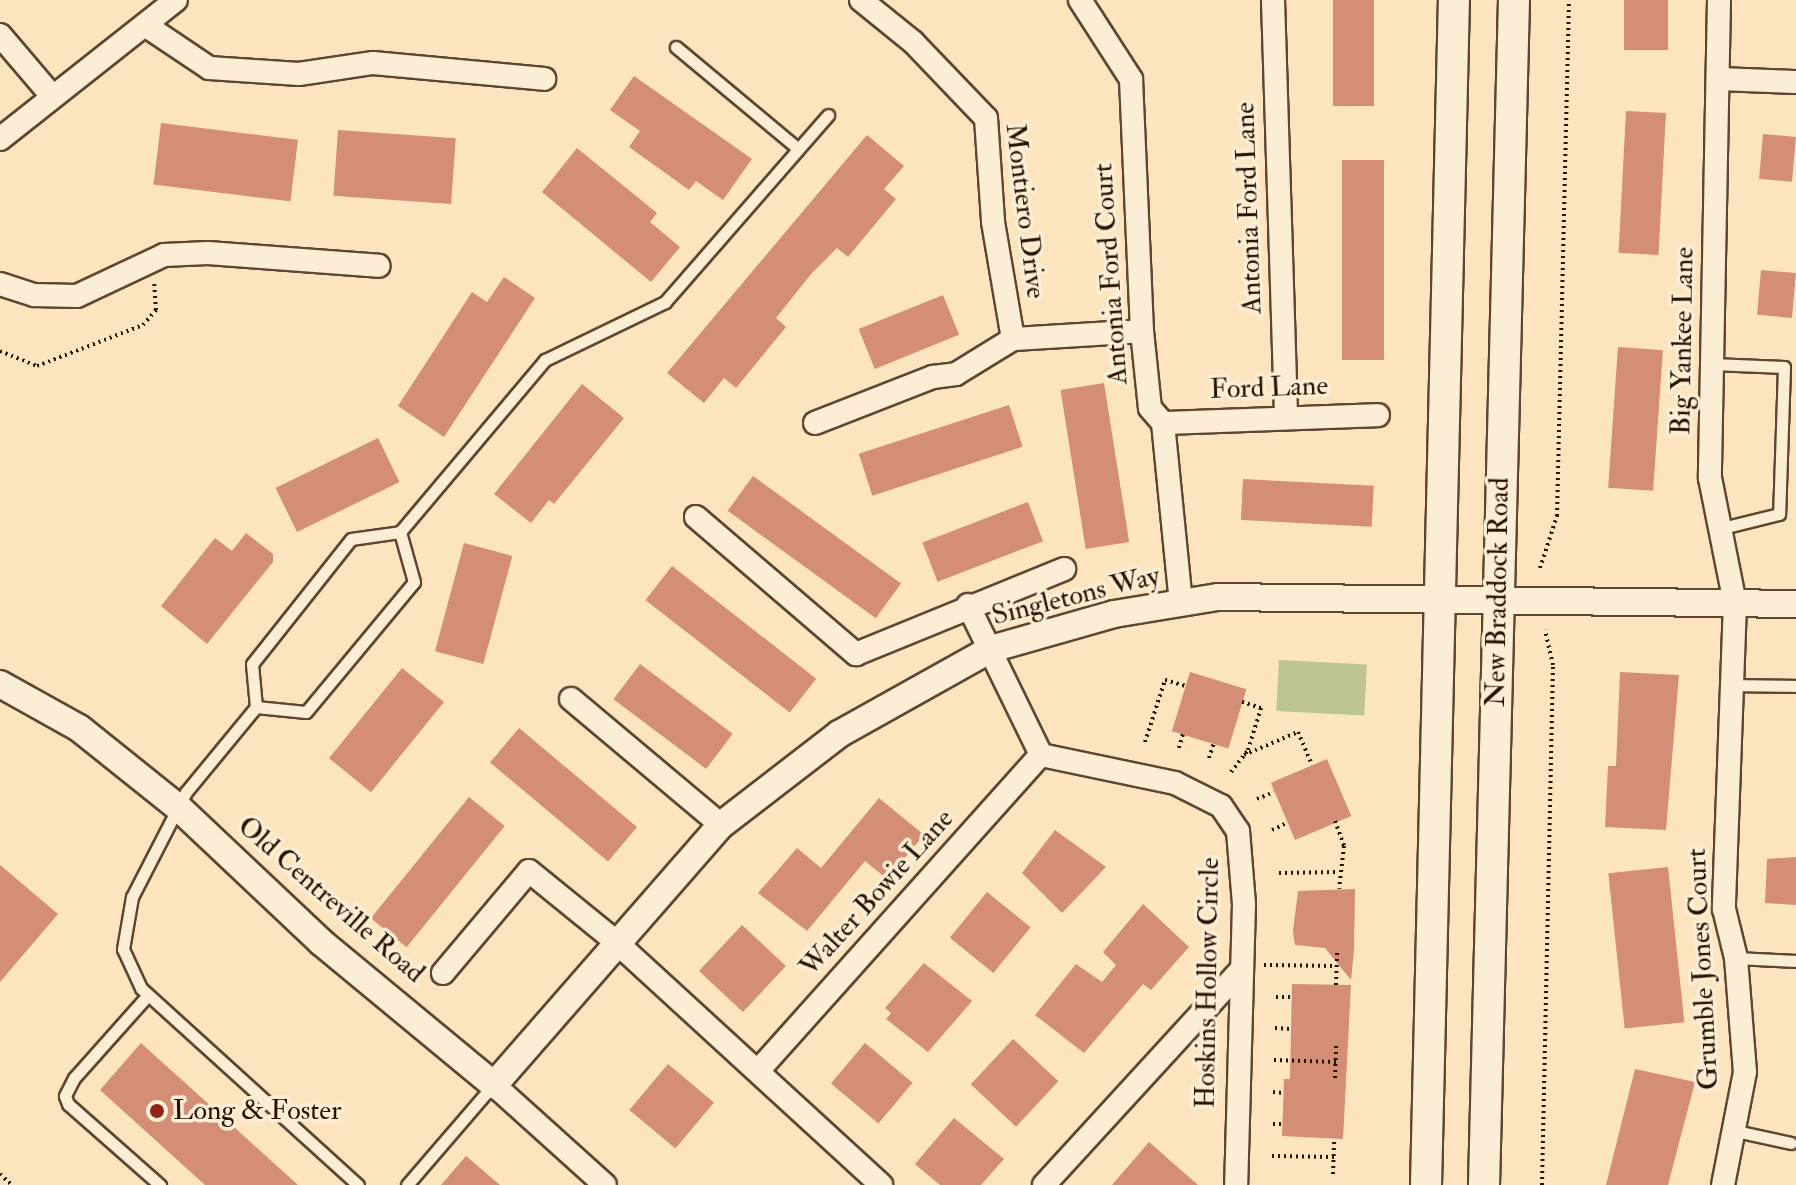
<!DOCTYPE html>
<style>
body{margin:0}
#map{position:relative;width:1796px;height:1185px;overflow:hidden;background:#fbe4be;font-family:"IM FELL Double Pica",serif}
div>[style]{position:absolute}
.green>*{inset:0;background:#bdc493;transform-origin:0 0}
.building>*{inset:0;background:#d38e75;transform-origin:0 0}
.path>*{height:4px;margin-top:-2px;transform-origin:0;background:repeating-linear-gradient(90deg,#291200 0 2px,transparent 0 6px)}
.roads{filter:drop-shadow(2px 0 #5e4630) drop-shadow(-2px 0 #5e4630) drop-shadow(0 2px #5e4630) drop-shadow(0 -2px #5e4630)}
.service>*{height:11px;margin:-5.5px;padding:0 5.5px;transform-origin:5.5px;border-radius:5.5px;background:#fcedd5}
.minor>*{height:22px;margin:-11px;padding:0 11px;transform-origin:11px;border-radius:11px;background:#fcedd5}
.tertiary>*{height:26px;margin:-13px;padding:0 13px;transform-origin:13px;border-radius:13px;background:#fcedd5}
.secondary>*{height:30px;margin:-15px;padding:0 15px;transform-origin:15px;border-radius:15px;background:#fcedd5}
.dots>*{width:22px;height:22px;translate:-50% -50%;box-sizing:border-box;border:4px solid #fcedd5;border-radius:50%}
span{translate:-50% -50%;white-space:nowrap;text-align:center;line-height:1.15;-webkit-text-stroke:7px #fcedd5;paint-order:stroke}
.street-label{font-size:28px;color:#291200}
.poi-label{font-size:28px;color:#291200}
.left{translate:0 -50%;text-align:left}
</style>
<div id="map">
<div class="green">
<i style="left:1279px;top:660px;width:88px;height:51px;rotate:3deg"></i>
</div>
<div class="building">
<i style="left:1333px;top:0;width:41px;height:106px"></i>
<i style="left:1624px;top:0;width:44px;height:50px"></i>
<i style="clip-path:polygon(634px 76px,752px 159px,723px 200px,696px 181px,689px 190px,629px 147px,640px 131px,610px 110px)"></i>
<i style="left:1626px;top:111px;width:40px;height:142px;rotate:3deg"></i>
<i style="left:161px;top:123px;width:138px;height:62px;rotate:7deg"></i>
<i style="left:338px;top:130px;width:118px;height:66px;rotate:4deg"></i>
<i style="left:1763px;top:134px;width:33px;height:45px;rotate:5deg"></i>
<i style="clip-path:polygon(867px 135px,904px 166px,884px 189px,896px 199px,848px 257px,837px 248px,811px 274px,776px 318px,786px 327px,736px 388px,724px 378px,704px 403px,667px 373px)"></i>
<i style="clip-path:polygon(577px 148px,657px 213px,650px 222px,680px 247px,651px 282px,542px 192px)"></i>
<i style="left:1342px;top:160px;width:42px;height:200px"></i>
<i style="left:1761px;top:270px;width:35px;height:45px;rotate:5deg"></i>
<i style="clip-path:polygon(504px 277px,535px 298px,444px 437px,398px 406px,472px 292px,487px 302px)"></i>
<i style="left:943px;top:295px;width:43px;height:91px;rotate:68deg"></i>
<i style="left:1618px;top:347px;width:45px;height:141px;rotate:4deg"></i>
<i style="left:1104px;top:383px;width:161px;height:44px;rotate:81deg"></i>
<i style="clip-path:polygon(582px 384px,624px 418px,554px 504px,549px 500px,531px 523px,494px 494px)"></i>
<i style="left:1009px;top:405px;width:44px;height:158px;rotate:72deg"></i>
<i style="left:378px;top:438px;width:49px;height:114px;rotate:64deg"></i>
<i style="left:753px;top:476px;width:183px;height:43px;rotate:36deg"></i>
<i style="left:1243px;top:479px;width:131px;height:41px;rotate:3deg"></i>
<i style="left:1028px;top:502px;width:42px;height:113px;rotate:69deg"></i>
<i style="clip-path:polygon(246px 533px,273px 554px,273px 562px,207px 644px,161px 606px,215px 538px,232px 551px)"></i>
<i style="left:464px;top:543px;width:50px;height:112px;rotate:15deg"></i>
<i style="left:672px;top:566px;width:183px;height:43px;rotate:38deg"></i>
<i style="left:640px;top:664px;width:116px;height:44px;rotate:37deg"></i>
<i style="left:402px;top:668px;width:54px;height:116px;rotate:39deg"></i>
<i style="left:1190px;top:672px;width:59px;height:62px;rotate:17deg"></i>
<i style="clip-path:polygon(1620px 672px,1679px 675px,1666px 830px,1605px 827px,1608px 766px,1616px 766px)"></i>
<i style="left:519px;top:728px;width:154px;height:45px;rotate:40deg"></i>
<i style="left:1327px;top:759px;width:62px;height:61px;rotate:67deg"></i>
<i style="left:469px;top:797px;width:46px;height:156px;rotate:39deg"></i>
<i style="clip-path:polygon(879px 798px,924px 835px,887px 879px,865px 861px,807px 931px,758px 893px,797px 848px,821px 868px)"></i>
<i style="clip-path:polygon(1055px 830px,1106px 867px,1062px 913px,1022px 873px)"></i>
<i style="clip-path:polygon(1796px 857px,1796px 905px,1765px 903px,1767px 859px)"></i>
<i style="clip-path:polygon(0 865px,58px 914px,0 982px)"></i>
<i style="left:1668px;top:867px;width:156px;height:60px;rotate:84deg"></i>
<i style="clip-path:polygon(1355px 889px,1354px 950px,1351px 980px,1325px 948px,1295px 945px,1293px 931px,1298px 891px)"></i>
<i style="left:987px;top:892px;width:56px;height:59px;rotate:39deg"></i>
<i style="clip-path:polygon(1143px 904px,1189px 947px,1151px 990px,1143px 984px,1084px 1053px,1035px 1015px,1076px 964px,1102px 982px,1116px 965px,1103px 952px)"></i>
<i style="left:742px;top:925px;width:60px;height:63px;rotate:43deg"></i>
<i style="clip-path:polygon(924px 963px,972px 1001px,928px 1052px,886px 1019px,891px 1013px,885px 1008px)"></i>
<i style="clip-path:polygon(1292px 984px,1351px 985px,1343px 1139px,1282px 1136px,1284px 1079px,1290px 1079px)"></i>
<i style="left:1013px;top:1039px;width:62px;height:62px;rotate:43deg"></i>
<i style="clip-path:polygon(141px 1043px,298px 1185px,205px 1185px,100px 1090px)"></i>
<i style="left:865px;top:1043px;width:62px;height:53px;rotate:40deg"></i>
<i style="left:668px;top:1064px;width:60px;height:60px;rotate:40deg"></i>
<i style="clip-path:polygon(1635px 1069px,1695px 1082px,1668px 1185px,1606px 1185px)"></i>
<i style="clip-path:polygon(954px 1118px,1004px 1159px,981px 1185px,940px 1185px,915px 1164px)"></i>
<i style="clip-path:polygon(1149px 1142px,1198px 1185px,1112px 1185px)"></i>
<i style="clip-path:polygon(466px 1156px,500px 1185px,441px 1185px)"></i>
</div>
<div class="path">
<i style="left:0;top:351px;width:40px;rotate:22deg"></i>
<i style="left:37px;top:366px;width:114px;rotate:-21.1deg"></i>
<i style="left:143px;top:325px;width:20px;rotate:-49deg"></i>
<i style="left:156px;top:310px;width:26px;rotate:-94deg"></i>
<i style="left:1540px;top:568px;width:55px;rotate:-71.9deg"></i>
<i style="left:1557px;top:516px;width:516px;rotate:-88.67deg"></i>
<i style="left:1145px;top:742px;width:65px;rotate:-72.1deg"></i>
<i style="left:1165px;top:680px;width:22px;rotate:16deg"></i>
<i style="left:1179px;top:748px;width:15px;rotate:-74deg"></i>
<i style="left:1244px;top:755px;width:59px;rotate:-23.1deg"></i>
<i style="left:1298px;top:732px;width:36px;rotate:67deg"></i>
<i style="left:1209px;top:758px;width:16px;rotate:-72deg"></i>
<i style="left:1231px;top:772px;width:28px;rotate:-52deg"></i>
<i style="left:1248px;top:750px;width:44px;rotate:-72.8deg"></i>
<i style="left:1261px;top:708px;width:20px;rotate:-162deg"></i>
<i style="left:1257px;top:799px;width:18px;rotate:-22deg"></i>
<i style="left:1335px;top:821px;width:27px;rotate:70deg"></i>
<i style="left:1344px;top:846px;width:43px;rotate:96.6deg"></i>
<i style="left:1272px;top:830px;width:17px;rotate:-25deg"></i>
<i style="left:1279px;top:873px;width:60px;rotate:-1deg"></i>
<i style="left:1264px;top:965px;width:72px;rotate:0.8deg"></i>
<i style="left:1336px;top:985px;width:35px;rotate:-88deg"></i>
<i style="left:1276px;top:997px;width:15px"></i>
<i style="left:1275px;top:1028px;width:16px;rotate:4deg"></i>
<i style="left:1274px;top:1060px;width:63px;rotate:1.8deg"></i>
<i style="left:1335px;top:1078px;width:32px;rotate:-88deg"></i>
<i style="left:1273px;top:1092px;width:10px;rotate:6deg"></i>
<i style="left:1273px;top:1124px;width:10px"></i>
<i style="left:1272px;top:1156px;width:62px;rotate:0.9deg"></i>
<i style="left:0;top:1174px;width:16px;rotate:43deg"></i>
<i style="left:1333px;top:1174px;width:35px;rotate:-88deg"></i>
<i style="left:1542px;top:1185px;width:520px;rotate:-88.79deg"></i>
<i style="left:1553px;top:665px;width:36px;rotate:-103deg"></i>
</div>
<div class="roads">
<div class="service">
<i style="left:676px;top:47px;width:156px;rotate:39.8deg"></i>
<i style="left:1712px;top:364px;width:72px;rotate:2.4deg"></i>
<i style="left:1784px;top:367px;width:147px;rotate:91.9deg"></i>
<i style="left:1779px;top:514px;width:59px;rotate:166.2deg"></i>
<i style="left:1732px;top:685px;width:64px;rotate:0.9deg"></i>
<i style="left:256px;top:707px;width:50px;rotate:5.7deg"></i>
<i style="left:306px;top:712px;width:169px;rotate:-50.3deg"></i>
<i style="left:414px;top:582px;width:52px;rotate:-105.6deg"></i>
<i style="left:1736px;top:958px;width:60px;rotate:2.9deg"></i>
<i style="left:148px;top:995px;width:111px;rotate:131.7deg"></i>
<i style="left:74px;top:1078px;width:20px;rotate:117deg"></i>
<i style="left:65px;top:1096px;width:9px;rotate:69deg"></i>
<i style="left:68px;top:1104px;width:123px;rotate:41.4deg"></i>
<i style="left:1736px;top:1131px;width:56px;rotate:12.3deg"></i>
<i style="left:358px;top:1185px;width:293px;rotate:-137.8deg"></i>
<i style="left:141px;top:988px;width:43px;rotate:-114.8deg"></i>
<i style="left:123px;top:949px;width:53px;rotate:-80.2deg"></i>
<i style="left:132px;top:897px;width:118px;rotate:-62.8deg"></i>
<i style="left:186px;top:792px;width:110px;rotate:-50.5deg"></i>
<i style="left:256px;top:707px;width:43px;rotate:-95.3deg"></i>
<i style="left:252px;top:664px;width:159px;rotate:-51.6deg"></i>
<i style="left:351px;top:539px;width:49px;rotate:-8.1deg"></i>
<i style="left:400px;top:532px;width:225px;rotate:-49.9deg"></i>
<i style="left:545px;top:360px;width:133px;rotate:-25.8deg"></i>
<i style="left:665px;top:302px;width:248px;rotate:-48.9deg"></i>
<i style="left:407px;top:1185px;width:132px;rotate:-49.3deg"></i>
</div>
<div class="minor">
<i style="left:861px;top:0;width:67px;rotate:38.9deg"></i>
<i style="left:913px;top:42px;width:105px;rotate:46.2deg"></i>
<i style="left:986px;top:118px;width:104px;rotate:86.1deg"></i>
<i style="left:993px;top:222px;width:119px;rotate:80.3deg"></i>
<i style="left:1080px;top:0;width:94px;rotate:57.2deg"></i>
<i style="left:1131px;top:79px;width:252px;rotate:87.5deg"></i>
<i style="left:1142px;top:331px;width:77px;rotate:84.1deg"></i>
<i style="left:1150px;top:408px;width:20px;rotate:49deg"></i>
<i style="left:1163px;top:423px;width:180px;rotate:84.3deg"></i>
<i style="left:1273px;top:0;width:415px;rotate:88.2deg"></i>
<i style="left:1719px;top:0;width:478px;rotate:91.1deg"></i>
<i style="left:1710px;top:478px;width:127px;rotate:78.7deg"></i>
<i style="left:1735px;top:603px;width:306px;rotate:92.1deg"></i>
<i style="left:1724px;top:909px;width:50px;rotate:76.2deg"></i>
<i style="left:1736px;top:958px;width:114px;rotate:85.5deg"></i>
<i style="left:1745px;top:1072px;width:115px;rotate:101deg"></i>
<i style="left:148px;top:27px;width:73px;rotate:33.9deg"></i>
<i style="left:209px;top:68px;width:90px;rotate:3.8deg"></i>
<i style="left:299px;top:74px;width:75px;rotate:-8.5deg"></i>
<i style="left:373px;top:63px;width:172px;rotate:5.3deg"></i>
<i style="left:0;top:35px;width:80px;rotate:49.6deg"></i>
<i style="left:1718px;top:79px;width:78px;rotate:2.2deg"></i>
<i style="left:0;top:139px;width:224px;rotate:-38.3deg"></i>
<i style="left:0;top:284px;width:36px;rotate:18deg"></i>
<i style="left:34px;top:295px;width:43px;rotate:1.3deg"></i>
<i style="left:77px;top:296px;width:96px;rotate:-25.2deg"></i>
<i style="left:164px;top:255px;width:44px;rotate:-2.6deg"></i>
<i style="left:208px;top:253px;width:171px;rotate:4.3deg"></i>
<i style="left:815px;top:423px;width:127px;rotate:-21.3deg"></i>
<i style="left:933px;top:377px;width:23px;rotate:-7deg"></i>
<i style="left:956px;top:374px;width:67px;rotate:-31.6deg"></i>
<i style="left:1013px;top:339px;width:129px;rotate:-3.5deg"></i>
<i style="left:1163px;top:423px;width:215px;rotate:-2.1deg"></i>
<i style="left:696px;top:517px;width:211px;rotate:40.6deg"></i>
<i style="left:856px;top:654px;width:225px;rotate:-22.2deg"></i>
<i style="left:968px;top:605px;width:167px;rotate:64deg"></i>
<i style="left:1041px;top:755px;width:137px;rotate:11.8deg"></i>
<i style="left:1175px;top:783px;width:51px;rotate:26.6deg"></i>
<i style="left:1221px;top:806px;width:30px;rotate:56deg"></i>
<i style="left:1238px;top:831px;width:73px;rotate:85.3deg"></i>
<i style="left:1244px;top:904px;width:281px;rotate:91.6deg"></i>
<i style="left:571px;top:699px;width:196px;rotate:40deg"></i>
<i style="left:443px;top:973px;width:133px;rotate:-49.9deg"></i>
<i style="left:529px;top:871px;width:111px;rotate:39.1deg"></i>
<i style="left:615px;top:941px;width:361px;rotate:42.5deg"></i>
<i style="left:758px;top:1071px;width:424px;rotate:-48.2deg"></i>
<i style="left:494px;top:1085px;width:149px;rotate:42deg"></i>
<i style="left:1044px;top:1185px;width:287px;rotate:-47.5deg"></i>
</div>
<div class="tertiary">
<i style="left:0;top:684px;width:90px;rotate:29.1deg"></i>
<i style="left:79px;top:728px;width:129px;rotate:38.7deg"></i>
<i style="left:180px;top:809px;width:194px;rotate:43.3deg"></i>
<i style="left:321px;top:942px;width:224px;rotate:39.6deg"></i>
<i style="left:494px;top:1085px;width:345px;rotate:-48.9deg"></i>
<i style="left:721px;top:825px;width:149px;rotate:-37.6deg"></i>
<i style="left:839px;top:734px;width:174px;rotate:-29.2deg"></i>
<i style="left:991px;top:649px;width:128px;rotate:-15.9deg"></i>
<i style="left:1114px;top:614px;width:105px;rotate:-9.3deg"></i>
<i style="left:1218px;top:597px;width:578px;rotate:0.69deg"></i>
</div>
<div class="secondary">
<i style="left:1426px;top:1185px;width:1185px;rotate:-88.65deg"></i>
<i style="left:1484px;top:1185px;width:1185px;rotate:-88.55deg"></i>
</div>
</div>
<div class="dots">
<i style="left:157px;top:1111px;background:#8f2418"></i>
</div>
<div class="street-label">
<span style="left:1249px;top:208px;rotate:-92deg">Antonia Ford Lane</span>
<span style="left:1025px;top:211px;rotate:83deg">Montiero Drive</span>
<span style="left:1111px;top:274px;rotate:-94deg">Antonia Ford Court</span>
<span style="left:1683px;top:341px;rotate:-89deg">Big Yankee Lane</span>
<span style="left:1269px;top:388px;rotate:-2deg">Ford Lane</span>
<span style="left:1498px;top:592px;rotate:-89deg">New Braddock Road</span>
<span style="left:1076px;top:596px;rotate:-14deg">Singletons Way</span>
<span style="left:877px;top:893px;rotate:-48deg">Walter Bowie Lane</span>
<span style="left:331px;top:900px;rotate:41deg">Old Centreville Road</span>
<span style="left:1703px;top:969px;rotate:-93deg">Grumble Jones Court</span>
<span style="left:1208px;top:983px;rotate:-89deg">Hoskins Hollow Circle</span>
</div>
<div class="poi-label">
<span class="left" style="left:173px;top:1111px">Long &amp; Foster</span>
</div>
</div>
